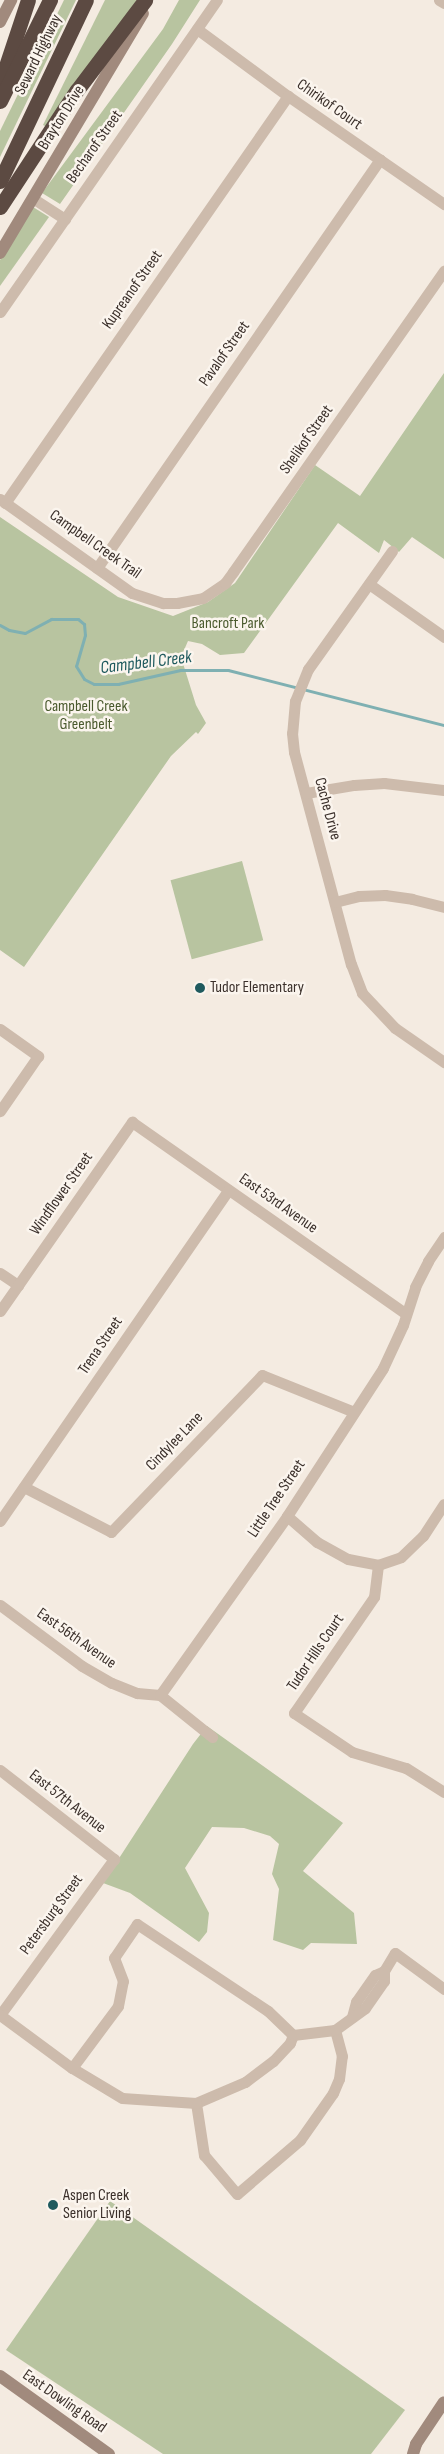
<!DOCTYPE html>
<style>
body{margin:0}
#map{position:relative;width:444px;height:2454px;overflow:hidden;background:#f4ebe1;font-family:"Sofia Sans Condensed",sans-serif}
div>[style]{position:absolute}
.green>*{inset:0;background:#b8c4a0;transform-origin:0 0}
.stream>*{height:3px;margin:-1.5px;padding:0 1.5px;transform-origin:1.5px;border-radius:1.5px;background:#7fb0b2}
.minor>*{height:11px;margin:-5.5px;padding:0 5.5px;transform-origin:5.5px;border-radius:5.5px;background:#cdbbac}
.secondary>*{height:12px;margin:-6px;padding:0 6px;transform-origin:6px;border-radius:6px;background:#a18a7d}
.motorway>*{height:15px;margin:-7.5px;padding:0 7.5px;transform-origin:7.5px;border-radius:7.5px;background:#5c4a42}
.dots>*{width:14px;height:14px;translate:-50% -50%;box-sizing:border-box;border:2px solid #fbf5ee;border-radius:50%}
span{translate:-50% -50%;white-space:nowrap;text-align:center;line-height:1.15;-webkit-text-stroke:5px #fbf5ee;paint-order:stroke}
.street-label{font-size:16px;color:#3b302b}
.park-label{font-size:16px;color:#4a5a2e}
.poi-label{font-size:16px;color:#3b302b}
.left{translate:0 -50%;text-align:left}
.water-label{font-size:18px;color:#1f5a5e;font-style:italic}
</style>
<div id="map">
<div class="green">
<i style="clip-path:polygon(64px 0,76px 0,0 157px,0 131px)"></i>
<i style="clip-path:polygon(105px 0,137px 0,47px 127px,43px 125px)"></i>
<i style="clip-path:polygon(179px 0,200px 0,172px 44px,60px 204px,42px 193px,163px 29px)"></i>
<i style="clip-path:polygon(33px 207px,49px 217px,0 286px,0 260px)"></i>
<i style="clip-path:polygon(444px 373px,444px 559px,412px 537px,399px 552px,384px 540px,379px 553px,338px 523px,244px 653px,220px 655px,202px 644px,188px 641px,181px 657px,196px 705px,206px 723px,198px 734px,196px 732px,171px 756px,24px 967px,0 950px,0 517px,118px 597px,173px 616px,208px 602px,235px 583px,315px 465px,360px 496px)"></i>
<i style="left:242px;top:861px;width:82px;height:74px;rotate:75deg"></i>
<i style="clip-path:polygon(207px 1726px,343px 1823px,303px 1871px,354px 1913px,357px 1944px,311px 1943px,303px 1950px,273px 1940px,279px 1889px,272px 1874px,279px 1844px,270px 1836px,244px 1828px,212px 1827px,185px 1868px,209px 1913px,207px 1932px,199px 1942px,130px 1893px,103px 1883px,193px 1744px)"></i>
<i style="clip-path:polygon(110px 2201px,405px 2410px,371px 2454px,163px 2454px,6px 2350px)"></i>
</div>
<div class="stream">
<i style="left:0;top:625px;width:10px;rotate:29deg"></i>
<i style="left:9px;top:630px;width:16px;rotate:11deg"></i>
<i style="left:25px;top:633px;width:30px;rotate:-28deg"></i>
<i style="left:51px;top:619px;width:27px"></i>
<i style="left:78px;top:619px;width:8px;rotate:40deg"></i>
<i style="left:84px;top:624px;width:11px;rotate:85deg"></i>
<i style="left:85px;top:635px;width:32px;rotate:106deg"></i>
<i style="left:76px;top:666px;width:15px;rotate:58deg"></i>
<i style="left:84px;top:679px;width:11px;rotate:27deg"></i>
<i style="left:94px;top:684px;width:24px"></i>
<i style="left:118px;top:684px;width:64px;rotate:-12.7deg"></i>
<i style="left:180px;top:670px;width:48px"></i>
<i style="left:228px;top:670px;width:223px;rotate:14.3deg"></i>
</div>
<div class="minor">
<i style="left:439px;top:0;width:6px;rotate:31deg"></i>
<i style="left:197px;top:29px;width:113px;rotate:36.4deg"></i>
<i style="left:288px;top:96px;width:190px;rotate:34.7deg"></i>
<i style="left:34px;top:199px;width:37px;rotate:33deg"></i>
<i style="left:0;top:312px;width:380px;rotate:-55.2deg"></i>
<i style="left:0;top:499px;width:162px;rotate:35.5deg"></i>
<i style="left:132px;top:593px;width:33px;rotate:18deg"></i>
<i style="left:163px;top:603px;width:14px"></i>
<i style="left:177px;top:603px;width:26px;rotate:-11deg"></i>
<i style="left:203px;top:598px;width:27px;rotate:-34deg"></i>
<i style="left:225px;top:583px;width:14px;rotate:-54deg"></i>
<i style="left:233px;top:572px;width:368px;rotate:-55deg"></i>
<i style="left:5px;top:503px;width:496px;rotate:-55.2deg"></i>
<i style="left:392px;top:551px;width:145px;rotate:125.4deg"></i>
<i style="left:308px;top:669px;width:35px;rotate:112deg"></i>
<i style="left:295px;top:701px;width:32px;rotate:95deg"></i>
<i style="left:292px;top:733px;width:19px;rotate:84deg"></i>
<i style="left:294px;top:752px;width:220px;rotate:75deg"></i>
<i style="left:351px;top:964px;width:31px;rotate:69deg"></i>
<i style="left:362px;top:993px;width:48px;rotate:46.7deg"></i>
<i style="left:395px;top:1028px;width:60px;rotate:34.8deg"></i>
<i style="left:97px;top:568px;width:497px;rotate:-55.3deg"></i>
<i style="left:369px;top:584px;width:92px;rotate:35.2deg"></i>
<i style="left:306px;top:793px;width:49px;rotate:-9.5deg"></i>
<i style="left:354px;top:785px;width:30px;rotate:-4deg"></i>
<i style="left:384px;top:783px;width:60px;rotate:6.7deg"></i>
<i style="left:335px;top:902px;width:25px;rotate:-14deg"></i>
<i style="left:359px;top:896px;width:26px;rotate:-2deg"></i>
<i style="left:385px;top:895px;width:27px;rotate:8deg"></i>
<i style="left:412px;top:899px;width:33px;rotate:14deg"></i>
<i style="left:0;top:1029px;width:47px;rotate:35.4deg"></i>
<i style="left:38px;top:1056px;width:67px;rotate:124.6deg"></i>
<i style="left:0;top:1273px;width:22px;rotate:34deg"></i>
<i style="left:0;top:1311px;width:231px;rotate:-55.1deg"></i>
<i style="left:132px;top:1122px;width:333px;rotate:35deg"></i>
<i style="left:24px;top:1487px;width:98px;rotate:27.3deg"></i>
<i style="left:111px;top:1532px;width:218px;rotate:-46.1deg"></i>
<i style="left:262px;top:1375px;width:99px;rotate:21.9deg"></i>
<i style="left:287px;top:1516px;width:40px;rotate:41deg"></i>
<i style="left:317px;top:1542px;width:35px;rotate:29deg"></i>
<i style="left:348px;top:1559px;width:31px;rotate:11deg"></i>
<i style="left:0;top:1521px;width:402px;rotate:-55.4deg"></i>
<i style="left:378px;top:1565px;width:32px;rotate:97deg"></i>
<i style="left:374px;top:1597px;width:141px;rotate:124.6deg"></i>
<i style="left:294px;top:1713px;width:70px;rotate:33.9deg"></i>
<i style="left:352px;top:1752px;width:56px;rotate:16.5deg"></i>
<i style="left:406px;top:1768px;width:45px;rotate:32.3deg"></i>
<i style="left:378px;top:1565px;width:24px;rotate:-19deg"></i>
<i style="left:401px;top:1557px;width:30px;rotate:-44deg"></i>
<i style="left:423px;top:1536px;width:38px;rotate:-57deg"></i>
<i style="left:0;top:1605px;width:102px;rotate:36.6deg"></i>
<i style="left:82px;top:1666px;width:34px;rotate:30deg"></i>
<i style="left:112px;top:1683px;width:27px;rotate:22deg"></i>
<i style="left:137px;top:1693px;width:23px;rotate:5deg"></i>
<i style="left:160px;top:1695px;width:67px;rotate:38.9deg"></i>
<i style="left:160px;top:1695px;width:219px;rotate:-54.6deg"></i>
<i style="left:287px;top:1516px;width:176px;rotate:-57deg"></i>
<i style="left:383px;top:1368px;width:47px;rotate:-65.1deg"></i>
<i style="left:403px;top:1325px;width:40px;rotate:-72deg"></i>
<i style="left:415px;top:1287px;width:29px;rotate:-63deg"></i>
<i style="left:428px;top:1261px;width:29px;rotate:-56deg"></i>
<i style="left:0;top:1770px;width:145px;rotate:38deg"></i>
<i style="left:114px;top:1859px;width:193px;rotate:126.2deg"></i>
<i style="left:0;top:2015px;width:89px;rotate:36.4deg"></i>
<i style="left:352px;top:2017px;width:16px;rotate:-75deg"></i>
<i style="left:356px;top:2002px;width:33px;rotate:-55deg"></i>
<i style="left:375px;top:1975px;width:10px;rotate:-24deg"></i>
<i style="left:384px;top:1971px;width:21px;rotate:-59deg"></i>
<i style="left:395px;top:1953px;width:61px;rotate:36.3deg"></i>
<i style="left:293px;top:2035px;width:9px;rotate:111deg"></i>
<i style="left:290px;top:2043px;width:25px;rotate:133deg"></i>
<i style="left:273px;top:2061px;width:35px;rotate:143deg"></i>
<i style="left:245px;top:2082px;width:53px;rotate:156.8deg"></i>
<i style="left:196px;top:2103px;width:53px;rotate:81.3deg"></i>
<i style="left:204px;top:2155px;width:51px;rotate:49.8deg"></i>
<i style="left:237px;top:2194px;width:83px;rotate:-40.6deg"></i>
<i style="left:300px;top:2140px;width:57px;rotate:-54.9deg"></i>
<i style="left:333px;top:2093px;width:15px;rotate:-67deg"></i>
<i style="left:339px;top:2079px;width:23px;rotate:-83deg"></i>
<i style="left:342px;top:2056px;width:27px;rotate:-105deg"></i>
<i style="left:196px;top:2103px;width:74px;rotate:-176.1deg"></i>
<i style="left:122px;top:2098px;width:58px;rotate:-149deg"></i>
<i style="left:72px;top:2068px;width:77px;rotate:-53.4deg"></i>
<i style="left:118px;top:2006px;width:25px;rotate:-79deg"></i>
<i style="left:123px;top:1981px;width:25px;rotate:-111deg"></i>
<i style="left:114px;top:1958px;width:41px;rotate:-55.9deg"></i>
<i style="left:137px;top:1924px;width:157px;rotate:33.6deg"></i>
<i style="left:268px;top:2011px;width:35px;rotate:44deg"></i>
<i style="left:293px;top:2035px;width:42px;rotate:-6.8deg"></i>
<i style="left:335px;top:2030px;width:37px;rotate:-36deg"></i>
<i style="left:365px;top:2008px;width:33px;rotate:-55deg"></i>
<i style="left:384px;top:1981px;width:10px;rotate:-90deg"></i>
</div>
<div class="secondary">
<i style="left:0;top:22px;width:25px;rotate:-63deg"></i>
<i style="left:0;top:253px;width:279px;rotate:-59.2deg"></i>
<i style="left:0;top:2376px;width:134px;rotate:35.6deg"></i>
<i style="left:413px;top:2454px;width:10px;rotate:-73deg"></i>
<i style="left:416px;top:2444px;width:50px;rotate:-56.3deg"></i>
</div>
<div class="motorway">
<i style="left:1px;top:81px;width:85px;rotate:-71.6deg"></i>
<i style="left:0;top:101px;width:113px;rotate:-63.7deg"></i>
<i style="left:0;top:181px;width:200px;rotate:-64.6deg"></i>
<i style="left:0;top:207px;width:140px;rotate:-56.7deg"></i>
<i style="left:77px;top:90px;width:113px;rotate:-52.9deg"></i>
</div>
<div class="dots">
<i style="left:200px;top:988px;background:#1f5a5e"></i>
<i style="left:53px;top:2205px;background:#1f5a5e"></i>
</div>
<div class="street-label">
<span style="left:39px;top:55px;rotate:-64deg">Seward Highway</span>
<span style="left:329px;top:105px;rotate:35deg">Chirikof Court</span>
<span style="left:62px;top:118px;rotate:-58deg">Brayton Drive</span>
<span style="left:95px;top:147px;rotate:-55deg">Becharof Street</span>
<span style="left:133px;top:290px;rotate:-55deg">Kupreanof Street</span>
<span style="left:225px;top:354px;rotate:-55deg">Pavalof Street</span>
<span style="left:307px;top:440px;rotate:-55deg">Shelikof Street</span>
<span style="left:95px;top:545px;rotate:35deg">Campbell Creek Trail</span>
<span style="left:327px;top:809px;rotate:75deg">Cache Drive</span>
<span style="left:62px;top:1194px;rotate:-55deg">Windflower Street</span>
<span style="left:278px;top:1204px;rotate:35deg">East 53rd Avenue</span>
<span style="left:101px;top:1346px;rotate:-56deg">Trena Street</span>
<span style="left:175px;top:1442px;rotate:-46deg">Cindylee Lane</span>
<span style="left:277px;top:1499px;rotate:-56deg">Little Tree Street</span>
<span style="left:76px;top:1639px;rotate:35deg">East 56th Avenue</span>
<span style="left:316px;top:1653px;rotate:-56deg">Tudor Hills Court</span>
<span style="left:67px;top:1802px;rotate:38deg">East 57th Avenue</span>
<span style="left:52px;top:1915px;rotate:-54deg">Petersburg Street</span>
<span style="left:64px;top:2402px;rotate:35deg">East Dowling Road</span>
</div>
<div class="park-label">
<span style="left:228px;top:624px">Bancroft Park</span>
<span style="left:86px;top:716px">Campbell Creek<br>Greenbelt</span>
</div>
<div class="poi-label">
<span class="left" style="left:210px;top:988px">Tudor Elementary</span>
<span class="left" style="left:63px;top:2205px">Aspen Creek<br>Senior Living</span>
</div>
<div class="water-label">
<span style="left:146px;top:663px;rotate:-7deg">Campbell Creek</span>
</div>
</div>
